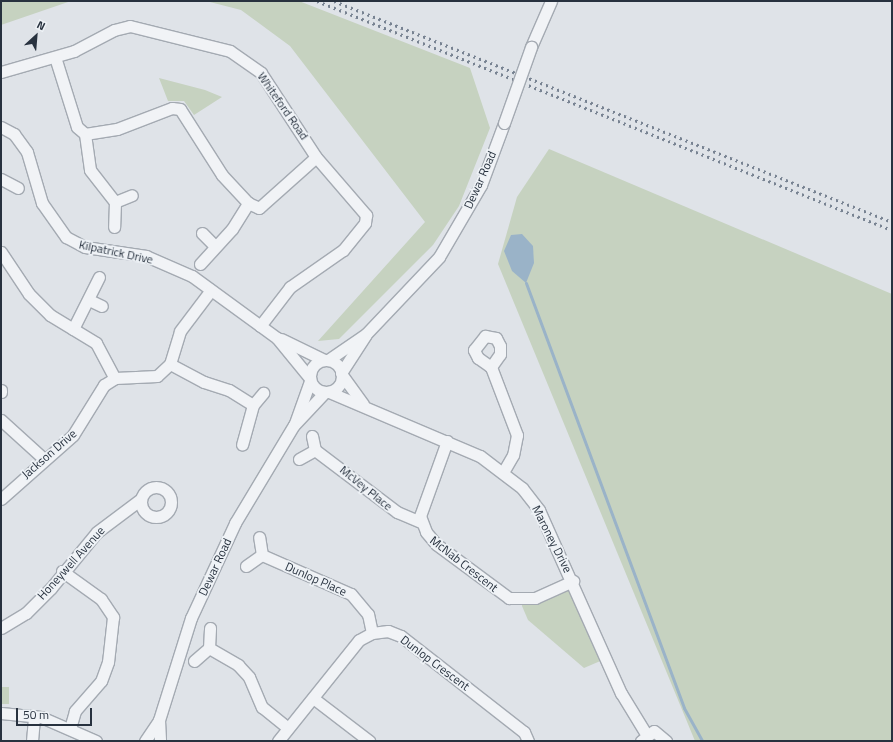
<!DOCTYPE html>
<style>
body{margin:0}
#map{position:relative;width:893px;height:742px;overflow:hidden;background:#dfe3e8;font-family:"Titillium Web",sans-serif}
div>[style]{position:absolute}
.green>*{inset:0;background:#c6d2c0;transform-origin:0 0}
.water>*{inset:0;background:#9ab3c8}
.stream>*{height:3px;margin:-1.5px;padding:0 1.5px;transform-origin:1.5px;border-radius:1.5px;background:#9ab3c8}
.roads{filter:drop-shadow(1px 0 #a4aab2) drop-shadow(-1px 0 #a4aab2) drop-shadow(0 1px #a4aab2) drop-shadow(0 -1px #a4aab2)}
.minor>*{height:11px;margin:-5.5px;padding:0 5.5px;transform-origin:5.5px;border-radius:5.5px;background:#f1f3f6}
.minor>.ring{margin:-5.5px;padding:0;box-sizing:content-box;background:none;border:11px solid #f1f3f6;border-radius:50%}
.rail>*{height:3px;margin-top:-1.5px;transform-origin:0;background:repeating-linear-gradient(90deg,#788392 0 2px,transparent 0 6px)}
.bridges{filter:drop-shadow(1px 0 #a4aab2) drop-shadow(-1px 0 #a4aab2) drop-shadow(0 1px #a4aab2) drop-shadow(0 -1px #a4aab2)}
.minor-bridge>*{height:11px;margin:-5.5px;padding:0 5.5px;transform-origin:5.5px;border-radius:5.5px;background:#f1f3f6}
span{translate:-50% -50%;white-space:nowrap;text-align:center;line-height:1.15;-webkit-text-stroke:3.5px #eef2f6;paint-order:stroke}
.street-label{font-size:12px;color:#28323f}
.frame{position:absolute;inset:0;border:2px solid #28323f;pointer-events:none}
.north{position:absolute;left:16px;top:16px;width:40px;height:40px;-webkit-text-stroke:3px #eef2f6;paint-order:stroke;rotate:26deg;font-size:11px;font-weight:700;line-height:16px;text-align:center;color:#28323f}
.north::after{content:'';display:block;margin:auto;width:14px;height:18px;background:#28323f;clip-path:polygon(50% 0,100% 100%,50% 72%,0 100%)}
.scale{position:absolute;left:16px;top:708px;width:76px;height:18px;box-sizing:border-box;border:2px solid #28323f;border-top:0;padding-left:5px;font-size:12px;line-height:14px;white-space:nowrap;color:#28323f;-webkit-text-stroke:3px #eef2f6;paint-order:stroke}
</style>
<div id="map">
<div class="green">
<i style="clip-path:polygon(1px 1px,71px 1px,1px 25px)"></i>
<i style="clip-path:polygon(206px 1px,299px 1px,470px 68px,490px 128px,459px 206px,433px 245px,339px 339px,318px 341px,425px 222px,290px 46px,241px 10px)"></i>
<i style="clip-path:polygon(159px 78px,205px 90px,222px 97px,194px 115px,184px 101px,168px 101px)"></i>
<i style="clip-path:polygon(549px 149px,892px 294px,892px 741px,695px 741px,498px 264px,517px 197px)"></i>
<i style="clip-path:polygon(572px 583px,605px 659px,584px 668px,528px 620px,522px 606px,522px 600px)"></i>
<i style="left:1px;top:687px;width:8px;height:17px"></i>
</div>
<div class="water">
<i style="clip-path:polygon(522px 234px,533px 246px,534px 263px,526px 283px,512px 271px,504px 251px,511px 235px)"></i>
</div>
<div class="stream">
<i style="left:526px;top:283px;width:453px;rotate:69.6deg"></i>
<i style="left:684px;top:708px;width:38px;rotate:61deg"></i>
</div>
<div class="roads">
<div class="minor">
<i style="left:531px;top:47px;width:50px;rotate:-66.5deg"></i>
<i style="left:55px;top:57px;width:73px;rotate:72.6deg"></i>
<i style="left:77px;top:127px;width:11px;rotate:41deg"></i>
<i style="left:85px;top:134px;width:36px;rotate:82deg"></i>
<i style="left:90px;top:170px;width:41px;rotate:52deg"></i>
<i style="left:115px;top:202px;width:25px;rotate:92deg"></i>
<i style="left:1px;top:72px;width:76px;rotate:-16deg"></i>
<i style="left:74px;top:51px;width:45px;rotate:-27.7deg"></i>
<i style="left:114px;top:30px;width:16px;rotate:-14deg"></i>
<i style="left:130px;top:26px;width:103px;rotate:14deg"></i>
<i style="left:230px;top:51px;width:38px;rotate:35deg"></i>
<i style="left:261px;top:73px;width:100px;rotate:56.8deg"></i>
<i style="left:316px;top:157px;width:77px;rotate:49.2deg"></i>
<i style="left:366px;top:215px;width:8px;rotate:97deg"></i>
<i style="left:365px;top:223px;width:35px;rotate:129deg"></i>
<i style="left:343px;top:250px;width:65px;rotate:145.1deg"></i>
<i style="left:290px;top:287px;width:49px;rotate:127.6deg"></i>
<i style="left:1px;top:127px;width:15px;rotate:28deg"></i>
<i style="left:14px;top:134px;width:22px;rotate:54deg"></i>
<i style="left:27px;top:152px;width:53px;rotate:73.6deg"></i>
<i style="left:42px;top:203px;width:42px;rotate:54.8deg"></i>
<i style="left:66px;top:237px;width:21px;rotate:28deg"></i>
<i style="left:85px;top:247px;width:62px;rotate:8.4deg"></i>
<i style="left:146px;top:256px;width:50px;rotate:23.5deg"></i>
<i style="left:192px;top:276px;width:105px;rotate:36.1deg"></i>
<i style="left:277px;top:338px;width:50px;rotate:50.6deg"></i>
<i style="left:85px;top:134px;width:32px;rotate:-9deg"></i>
<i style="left:117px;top:129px;width:59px;rotate:-20.9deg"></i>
<i style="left:172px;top:108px;width:8px;rotate:7deg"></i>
<i style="left:180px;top:109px;width:78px;rotate:57.5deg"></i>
<i style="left:222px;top:175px;width:38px;rotate:47deg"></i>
<i style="left:248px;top:203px;width:12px;rotate:24deg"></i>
<i style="left:259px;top:208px;width:76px;rotate:-41.8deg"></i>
<i style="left:1px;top:179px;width:19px;rotate:28deg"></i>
<i style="left:115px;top:202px;width:18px;rotate:-22deg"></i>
<i style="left:202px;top:233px;width:17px;rotate:45deg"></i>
<i style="left:1px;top:252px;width:50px;rotate:56.3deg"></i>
<i style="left:29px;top:294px;width:30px;rotate:45deg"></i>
<i style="left:50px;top:315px;width:54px;rotate:31.3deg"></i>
<i style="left:96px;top:343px;width:40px;rotate:62deg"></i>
<i style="left:200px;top:264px;width:47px;rotate:-47.6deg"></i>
<i style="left:232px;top:229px;width:31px;rotate:-58deg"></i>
<i style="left:89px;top:300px;width:14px;rotate:25deg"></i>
<i style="left:73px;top:329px;width:58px;rotate:-63.4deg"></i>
<i style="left:281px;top:339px;width:48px;rotate:26deg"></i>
<i style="left:328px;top:360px;width:46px;rotate:-34.4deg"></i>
<i style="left:366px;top:334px;width:106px;rotate:-46.5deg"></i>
<i style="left:439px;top:257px;width:83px;rotate:-59.7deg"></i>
<i style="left:481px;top:185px;width:66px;rotate:-69.6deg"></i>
<i class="ring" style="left:310px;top:360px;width:21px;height:21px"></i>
<i style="left:170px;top:364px;width:38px;rotate:28deg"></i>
<i style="left:204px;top:382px;width:26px;rotate:18deg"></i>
<i style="left:229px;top:390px;width:28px;rotate:32deg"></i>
<i style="left:253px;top:405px;width:41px;rotate:105.4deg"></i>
<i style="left:491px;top:367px;width:16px;rotate:-145deg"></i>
<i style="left:478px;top:358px;width:9px;rotate:-117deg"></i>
<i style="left:474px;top:350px;width:18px;rotate:-52deg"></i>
<i style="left:485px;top:336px;width:11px;rotate:10deg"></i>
<i style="left:496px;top:338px;width:9px;rotate:63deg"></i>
<i style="left:500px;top:346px;width:8px;rotate:90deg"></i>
<i style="left:500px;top:354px;width:16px;rotate:125deg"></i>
<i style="left:491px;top:367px;width:73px;rotate:69.1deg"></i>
<i style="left:517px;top:435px;width:20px;rotate:101deg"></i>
<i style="left:513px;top:455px;width:20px;rotate:120deg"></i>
<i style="left:341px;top:373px;width:44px;rotate:-57deg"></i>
<i style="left:342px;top:375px;width:36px;rotate:54deg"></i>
<i style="left:1px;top:392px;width:2px;rotate:-90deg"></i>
<i style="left:329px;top:392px;width:164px;rotate:23deg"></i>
<i style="left:480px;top:456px;width:53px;rotate:37.3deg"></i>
<i style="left:522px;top:488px;width:28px;rotate:52deg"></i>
<i style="left:539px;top:510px;width:201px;rotate:65.9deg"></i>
<i style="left:621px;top:693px;width:48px;rotate:58.6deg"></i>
<i style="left:253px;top:405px;width:16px;rotate:-50deg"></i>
<i style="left:1px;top:420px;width:58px;rotate:42.2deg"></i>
<i style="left:295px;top:423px;width:45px;rotate:-70.3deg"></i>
<i style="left:312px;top:436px;width:14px;rotate:78deg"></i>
<i style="left:447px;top:441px;width:80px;rotate:109.8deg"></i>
<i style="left:420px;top:516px;width:17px;rotate:69deg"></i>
<i style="left:426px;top:532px;width:16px;rotate:50deg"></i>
<i style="left:436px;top:544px;width:91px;rotate:36.5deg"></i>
<i style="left:509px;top:598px;width:26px"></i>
<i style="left:535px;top:598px;width:42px;rotate:-24.1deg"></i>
<i style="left:299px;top:459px;width:18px;rotate:-29deg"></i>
<i style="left:315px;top:450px;width:103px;rotate:37.1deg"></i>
<i style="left:397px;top:512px;width:25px;rotate:23deg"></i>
<i class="ring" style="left:141px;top:487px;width:19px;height:19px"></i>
<i style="left:1px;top:499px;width:96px;rotate:-41.6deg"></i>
<i style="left:73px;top:435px;width:59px;rotate:-58.2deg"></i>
<i style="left:104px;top:385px;width:13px;rotate:-32deg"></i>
<i style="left:115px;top:378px;width:42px;rotate:-2.7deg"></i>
<i style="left:157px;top:376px;width:18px;rotate:-43deg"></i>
<i style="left:170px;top:364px;width:34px;rotate:-73deg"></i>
<i style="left:180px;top:331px;width:51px;rotate:-52.9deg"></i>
<i style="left:262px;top:555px;width:97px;rotate:23.7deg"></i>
<i style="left:351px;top:594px;width:26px;rotate:50deg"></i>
<i style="left:368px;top:614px;width:19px;rotate:78deg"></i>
<i style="left:246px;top:566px;width:19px;rotate:-35deg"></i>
<i style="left:262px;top:555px;width:18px;rotate:-99deg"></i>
<i style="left:62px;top:571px;width:48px;rotate:35.7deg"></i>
<i style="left:101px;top:599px;width:22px;rotate:56deg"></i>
<i style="left:113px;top:617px;width:45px;rotate:96.3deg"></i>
<i style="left:108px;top:662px;width:20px;rotate:110deg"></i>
<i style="left:101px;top:681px;width:40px;rotate:131deg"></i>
<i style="left:75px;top:711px;width:18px;rotate:106deg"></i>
<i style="left:1px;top:628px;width:29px;rotate:-31deg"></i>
<i style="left:26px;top:613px;width:35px;rotate:-45deg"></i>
<i style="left:51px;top:588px;width:72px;rotate:-50.6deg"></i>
<i style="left:97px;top:532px;width:55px;rotate:-36.9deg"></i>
<i style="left:209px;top:648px;width:34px;rotate:30deg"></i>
<i style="left:238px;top:665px;width:16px;rotate:47deg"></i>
<i style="left:249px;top:677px;width:33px;rotate:67deg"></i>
<i style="left:262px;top:707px;width:33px;rotate:39deg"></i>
<i style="left:194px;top:661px;width:20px;rotate:-41deg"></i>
<i style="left:209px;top:648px;width:20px;rotate:-87deg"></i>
<i style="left:313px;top:698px;width:71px;rotate:37.5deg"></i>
<i style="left:1px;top:713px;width:40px;rotate:5.7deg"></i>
<i style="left:41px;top:717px;width:60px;rotate:23.6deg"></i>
<i style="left:159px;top:720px;width:21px;rotate:87deg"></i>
<i style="left:32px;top:741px;width:25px;rotate:-85deg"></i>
<i style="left:145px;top:741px;width:25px;rotate:-56deg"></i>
<i style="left:159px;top:720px;width:107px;rotate:-72.6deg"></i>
<i style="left:191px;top:618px;width:105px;rotate:-65.1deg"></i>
<i style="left:235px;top:523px;width:114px;rotate:-59deg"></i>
<i style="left:294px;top:425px;width:45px;rotate:-46.8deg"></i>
<i style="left:278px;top:741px;width:129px;rotate:-51.3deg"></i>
<i style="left:359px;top:640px;width:15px;rotate:-28deg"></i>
<i style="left:372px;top:633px;width:16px;rotate:-7deg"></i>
<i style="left:388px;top:631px;width:14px;rotate:21deg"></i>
<i style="left:401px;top:636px;width:156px;rotate:38deg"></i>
<i style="left:524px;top:732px;width:10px;rotate:66deg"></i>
<i style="left:641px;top:741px;width:16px;rotate:-38deg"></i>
<i style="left:654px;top:731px;width:16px;rotate:40deg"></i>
</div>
</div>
<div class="rail">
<i style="left:317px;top:1px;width:619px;rotate:21.72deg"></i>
<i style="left:334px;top:1px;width:600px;rotate:21.61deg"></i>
</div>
<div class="bridges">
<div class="minor-bridge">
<i style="left:504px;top:123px;width:81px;rotate:-70.4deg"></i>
</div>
</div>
<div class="street-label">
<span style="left:283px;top:106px;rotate:55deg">Whiteford Road</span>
<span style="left:480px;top:180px;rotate:-66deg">Dewar Road</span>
<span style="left:116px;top:252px;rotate:12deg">Kilpatrick Drive</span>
<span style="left:49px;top:454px;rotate:-41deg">Jackson Drive</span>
<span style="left:366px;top:488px;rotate:39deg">McVey Place</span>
<span style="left:552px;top:539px;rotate:63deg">Maroney Drive</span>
<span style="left:71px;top:563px;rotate:-48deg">Honeywell Avenue</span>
<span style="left:464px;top:564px;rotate:38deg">McNab Crescent</span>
<span style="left:215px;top:567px;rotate:-65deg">Dewar Road</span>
<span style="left:316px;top:579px;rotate:24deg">Dunlop Place</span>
<span style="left:435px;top:663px;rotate:37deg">Dunlop Crescent</span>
</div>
<div class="frame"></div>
<div class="north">N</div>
<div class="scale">50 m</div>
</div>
